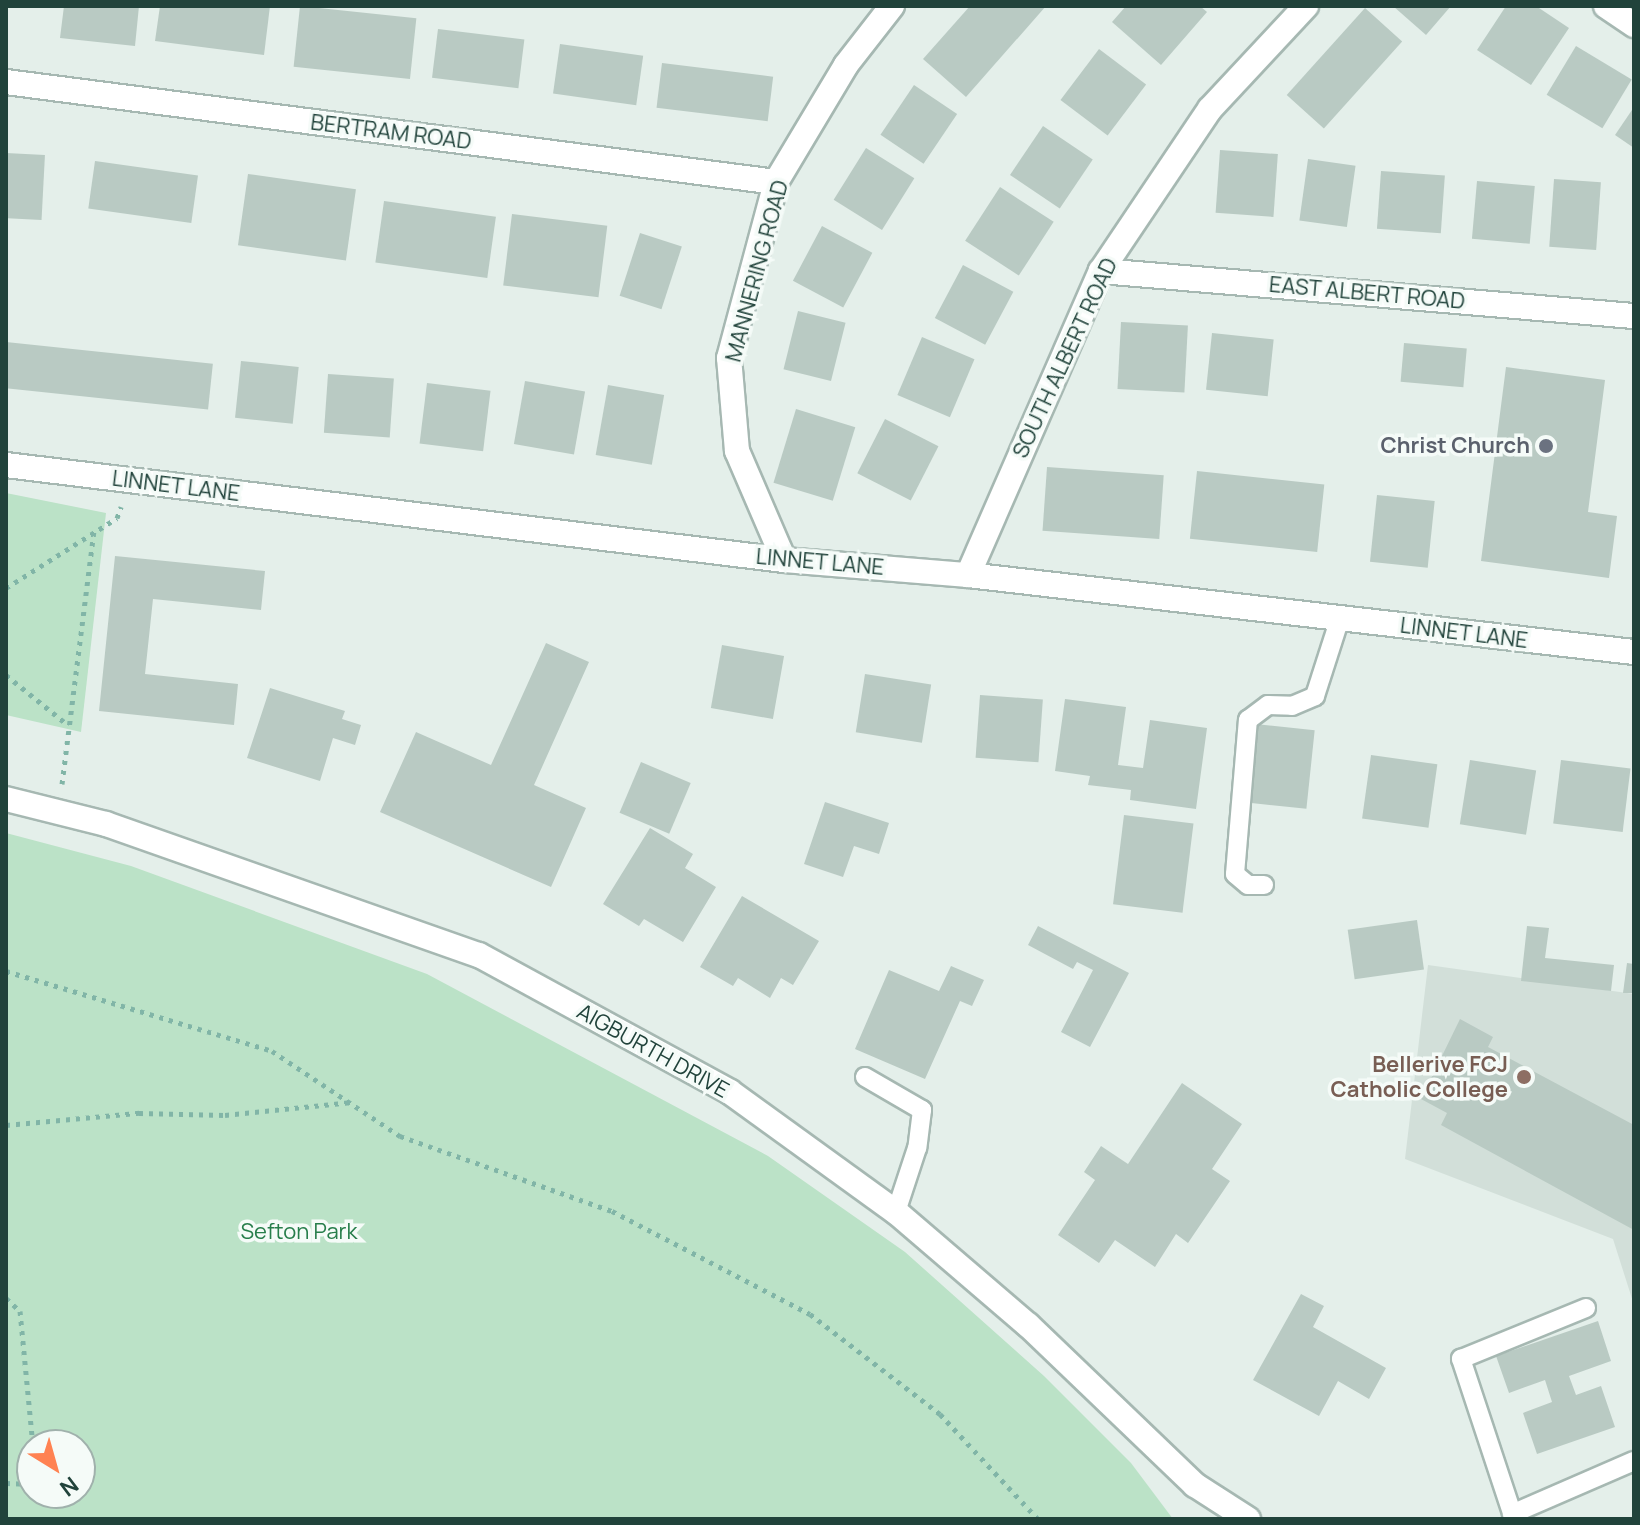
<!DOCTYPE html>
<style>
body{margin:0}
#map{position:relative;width:1640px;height:1525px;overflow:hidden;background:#e4efea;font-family:Manrope,sans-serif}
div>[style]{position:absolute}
.built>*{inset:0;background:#d2dfd9}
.green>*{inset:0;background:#bbe2c7}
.building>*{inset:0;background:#b9cac3;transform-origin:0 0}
.path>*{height:5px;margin-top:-2.5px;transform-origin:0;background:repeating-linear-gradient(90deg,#81b5a7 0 4px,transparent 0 10px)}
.roads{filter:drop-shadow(2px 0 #a6b8b2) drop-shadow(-2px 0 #a6b8b2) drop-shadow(0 2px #a6b8b2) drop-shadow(0 -2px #a6b8b2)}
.service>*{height:18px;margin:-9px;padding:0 9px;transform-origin:9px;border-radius:9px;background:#fff}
.minor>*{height:24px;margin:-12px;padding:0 12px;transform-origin:12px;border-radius:12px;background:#fff}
.tertiary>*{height:24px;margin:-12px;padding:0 12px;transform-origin:12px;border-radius:12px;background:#fff}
.dots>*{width:22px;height:22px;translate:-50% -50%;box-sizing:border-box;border:4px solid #f5fbf8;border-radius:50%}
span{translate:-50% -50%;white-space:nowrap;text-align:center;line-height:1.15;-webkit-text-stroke:7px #f5fbf8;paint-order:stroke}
.street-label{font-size:22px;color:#21433b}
.worship-label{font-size:22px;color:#5b616d;font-weight:700}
.right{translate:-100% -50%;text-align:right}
.education-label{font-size:22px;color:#785e54;font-weight:700}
.park-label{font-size:22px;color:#277e4b}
.frame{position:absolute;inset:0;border:8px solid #21433b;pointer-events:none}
.north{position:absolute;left:16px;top:1429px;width:80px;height:80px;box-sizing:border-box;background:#f5fbf8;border:2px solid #a0b1ac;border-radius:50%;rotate:143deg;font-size:22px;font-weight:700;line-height:32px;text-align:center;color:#21433b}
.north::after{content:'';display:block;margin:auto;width:28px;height:36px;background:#ff8252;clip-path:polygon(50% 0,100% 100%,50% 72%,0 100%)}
</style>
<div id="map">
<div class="built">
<i style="clip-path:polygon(1428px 965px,1634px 994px,1634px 1305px,1613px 1239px,1405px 1159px)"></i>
</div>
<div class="green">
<i style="clip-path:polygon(6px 493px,106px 513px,81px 732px,6px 715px)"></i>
<i style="clip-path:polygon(evenodd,6px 833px,131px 866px,427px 974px,768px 1156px,905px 1252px,1044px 1376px,1131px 1463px,1173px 1519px,6px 1519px,6px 833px,80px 1445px,80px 1493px,32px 1493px,32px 1445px,80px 1445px)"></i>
</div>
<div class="building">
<i style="clip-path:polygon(64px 6px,139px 6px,135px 46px,60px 38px)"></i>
<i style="clip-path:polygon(160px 6px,270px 6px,264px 55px,155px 41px)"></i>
<i style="left:300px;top:6px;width:117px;height:61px;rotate:6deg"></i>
<i style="clip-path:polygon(970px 6px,1046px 6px,966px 97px,923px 59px)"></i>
<i style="clip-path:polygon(1126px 6px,1200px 6px,1207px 12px,1161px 65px,1112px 22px)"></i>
<i style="clip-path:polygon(1393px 6px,1451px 6px,1426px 35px)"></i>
<i style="clip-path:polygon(1506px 6px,1536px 6px,1569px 28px,1531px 85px,1477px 50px)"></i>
<i style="left:1365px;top:8px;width:50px;height:117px;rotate:42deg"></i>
<i style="left:438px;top:29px;width:87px;height:49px;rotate:7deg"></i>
<i style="left:560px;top:44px;width:84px;height:50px;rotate:8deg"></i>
<i style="left:1576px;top:46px;width:65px;height:57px;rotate:31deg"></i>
<i style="left:1099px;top:49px;width:59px;height:64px;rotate:37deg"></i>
<i style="left:662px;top:63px;width:112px;height:45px;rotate:7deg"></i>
<i style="left:914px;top:85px;width:52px;height:60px;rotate:34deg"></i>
<i style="clip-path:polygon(1634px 107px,1634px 148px,1615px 135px)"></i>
<i style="left:1043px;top:126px;width:60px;height:59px;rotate:34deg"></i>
<i style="left:866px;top:148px;width:57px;height:61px;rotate:32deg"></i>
<i style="left:1220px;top:150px;width:58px;height:63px;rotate:4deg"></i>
<i style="left:6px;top:153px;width:39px;height:65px;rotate:3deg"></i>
<i style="left:1308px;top:159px;width:48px;height:62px;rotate:8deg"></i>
<i style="left:95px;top:161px;width:104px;height:48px;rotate:8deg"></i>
<i style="left:1381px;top:171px;width:64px;height:58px;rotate:4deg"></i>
<i style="left:248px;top:174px;width:109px;height:72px;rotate:8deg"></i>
<i style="left:1554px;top:179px;width:47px;height:68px;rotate:4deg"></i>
<i style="left:1477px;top:181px;width:58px;height:58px;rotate:5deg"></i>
<i style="left:1000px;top:187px;width:64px;height:64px;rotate:33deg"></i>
<i style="left:384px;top:201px;width:113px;height:62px;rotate:8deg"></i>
<i style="left:512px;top:214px;width:96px;height:72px;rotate:7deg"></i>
<i style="left:822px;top:226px;width:57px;height:62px;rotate:28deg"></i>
<i style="left:640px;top:233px;width:44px;height:66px;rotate:18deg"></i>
<i style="left:963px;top:265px;width:57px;height:60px;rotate:28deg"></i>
<i style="left:798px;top:311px;width:49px;height:60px;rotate:14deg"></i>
<i style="left:1121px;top:322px;width:67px;height:67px;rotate:3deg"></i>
<i style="left:1212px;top:333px;width:62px;height:57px;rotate:6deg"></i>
<i style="left:922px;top:337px;width:57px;height:63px;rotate:23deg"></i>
<i style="left:6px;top:342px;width:208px;height:46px;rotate:6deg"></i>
<i style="left:1404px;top:343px;width:63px;height:39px;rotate:5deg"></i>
<i style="left:241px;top:361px;width:58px;height:57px;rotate:6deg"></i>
<i style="clip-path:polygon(1506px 367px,1605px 380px,1588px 512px,1617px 516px,1609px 578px,1481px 561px)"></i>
<i style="left:328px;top:374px;width:66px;height:59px;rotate:4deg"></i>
<i style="left:525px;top:381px;width:61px;height:64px;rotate:10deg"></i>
<i style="left:427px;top:383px;width:64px;height:61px;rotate:7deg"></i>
<i style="left:608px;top:385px;width:57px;height:71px;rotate:10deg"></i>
<i style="left:796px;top:409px;width:62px;height:77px;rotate:17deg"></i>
<i style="left:885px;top:419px;width:60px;height:61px;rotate:27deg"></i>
<i style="left:1047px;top:467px;width:117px;height:64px;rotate:4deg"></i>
<i style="left:1197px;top:471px;width:128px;height:68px;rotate:6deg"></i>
<i style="left:1377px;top:495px;width:58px;height:67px;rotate:6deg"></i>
<i style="clip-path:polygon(115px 556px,265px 571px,261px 610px,153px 599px,145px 674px,238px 684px,234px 725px,99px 711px)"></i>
<i style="clip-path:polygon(546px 643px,589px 662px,534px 785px,586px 808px,551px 887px,380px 812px,416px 732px,491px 765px)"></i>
<i style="left:722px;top:645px;width:63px;height:64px;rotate:10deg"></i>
<i style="left:865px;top:674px;width:67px;height:59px;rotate:9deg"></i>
<i style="clip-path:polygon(270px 688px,345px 711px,342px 719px,361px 725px,355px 745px,333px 738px,320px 781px,247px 758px)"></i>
<i style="left:980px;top:695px;width:63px;height:63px;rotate:4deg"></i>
<i style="clip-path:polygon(1065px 699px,1126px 707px,1118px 765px,1143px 768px,1150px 720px,1207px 728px,1196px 809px,1130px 800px,1131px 790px,1088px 785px,1090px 776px,1055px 771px)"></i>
<i style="left:1255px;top:724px;width:60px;height:79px;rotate:6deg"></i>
<i style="left:1371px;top:755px;width:67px;height:64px;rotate:8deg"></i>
<i style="left:1470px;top:760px;width:67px;height:65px;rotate:9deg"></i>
<i style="left:1561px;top:760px;width:70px;height:64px;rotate:7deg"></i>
<i style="left:641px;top:762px;width:54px;height:55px;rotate:23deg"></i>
<i style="clip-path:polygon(825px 802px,889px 823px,879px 854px,854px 846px,843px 877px,804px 864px)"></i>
<i style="left:1124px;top:815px;width:70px;height:90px;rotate:7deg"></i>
<i style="clip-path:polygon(650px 828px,693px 854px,685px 868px,716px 887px,683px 942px,644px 919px,639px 926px,603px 904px)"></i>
<i style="clip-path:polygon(742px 896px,819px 941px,793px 985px,781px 978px,770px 998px,738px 978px,733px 986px,700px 967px)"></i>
<i style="left:1417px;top:920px;width:50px;height:70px;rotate:82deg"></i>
<i style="clip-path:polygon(1038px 926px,1129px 973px,1090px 1047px,1061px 1032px,1093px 970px,1077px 962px,1073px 969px,1028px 945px)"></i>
<i style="clip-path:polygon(1527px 926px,1549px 928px,1545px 958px,1614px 965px,1611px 991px,1521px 981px)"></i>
<i style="clip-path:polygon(1627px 963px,1634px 964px,1634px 993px,1623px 993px)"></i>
<i style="clip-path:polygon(951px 966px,984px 980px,972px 1006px,960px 1001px,925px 1079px,855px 1049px,889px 970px,939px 991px)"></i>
<i style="clip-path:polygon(1460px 1019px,1493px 1037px,1488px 1047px,1634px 1125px,1634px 1230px,1441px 1125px,1447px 1113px,1421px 1099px)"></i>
<i style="clip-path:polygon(1182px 1083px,1242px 1124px,1212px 1169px,1230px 1181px,1188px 1243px,1176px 1234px,1155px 1267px,1115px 1240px,1099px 1263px,1058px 1235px,1095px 1180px,1084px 1172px,1101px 1146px,1128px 1164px)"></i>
<i style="clip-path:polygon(1301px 1294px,1324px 1306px,1313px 1327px,1386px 1368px,1369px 1399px,1338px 1381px,1319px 1416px,1253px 1380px)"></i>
<i style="clip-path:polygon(1598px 1321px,1611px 1361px,1569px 1376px,1576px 1395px,1601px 1386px,1615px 1427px,1537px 1454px,1523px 1413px,1552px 1402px,1545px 1380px,1509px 1393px,1496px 1356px)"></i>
</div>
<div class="path">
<i style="left:6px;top:588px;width:131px;rotate:-32.2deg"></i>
<i style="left:117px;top:518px;width:12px;rotate:-70deg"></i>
<i style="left:6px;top:675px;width:80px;rotate:38.9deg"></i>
<i style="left:62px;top:784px;width:255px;rotate:-82.8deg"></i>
<i style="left:6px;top:971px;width:278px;rotate:16.7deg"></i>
<i style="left:272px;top:1051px;width:154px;rotate:33.6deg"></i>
<i style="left:400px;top:1136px;width:225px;rotate:19.5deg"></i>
<i style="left:612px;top:1211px;width:223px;rotate:27.5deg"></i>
<i style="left:810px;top:1314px;width:164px;rotate:37.6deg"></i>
<i style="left:940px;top:1414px;width:144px;rotate:47deg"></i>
<i style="left:6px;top:1125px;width:134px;rotate:-5.2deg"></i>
<i style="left:139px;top:1113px;width:86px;rotate:1.3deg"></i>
<i style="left:225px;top:1115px;width:128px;rotate:-5.8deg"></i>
<i style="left:6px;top:1298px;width:19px;rotate:43deg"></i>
<i style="left:20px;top:1311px;width:135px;rotate:84.5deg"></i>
<i style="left:6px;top:1483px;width:26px;rotate:2deg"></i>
</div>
<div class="roads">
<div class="service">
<i style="left:1264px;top:885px;width:16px;rotate:180deg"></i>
<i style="left:1248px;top:885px;width:17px;rotate:-140deg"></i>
<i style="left:1235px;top:874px;width:155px;rotate:-85.2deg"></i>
<i style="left:1248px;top:720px;width:25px;rotate:-37deg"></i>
<i style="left:1268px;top:705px;width:24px;rotate:2deg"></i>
<i style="left:1292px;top:706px;width:25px;rotate:-23deg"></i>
<i style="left:1315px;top:696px;width:82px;rotate:-72.2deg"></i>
<i style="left:865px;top:1077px;width:66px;rotate:30.1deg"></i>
<i style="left:922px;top:1110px;width:38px;rotate:97deg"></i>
<i style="left:917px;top:1148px;width:67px;rotate:108.2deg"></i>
<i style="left:1512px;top:1514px;width:133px;rotate:-23.5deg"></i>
<i style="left:1514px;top:1519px;width:169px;rotate:-108.3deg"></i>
<i style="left:1461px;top:1359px;width:135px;rotate:-22.2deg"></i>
</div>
<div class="minor">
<i style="left:1606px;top:6px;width:34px;rotate:34deg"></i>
<i style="left:6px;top:82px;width:776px;rotate:7.4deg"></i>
<i style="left:1101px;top:271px;width:535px;rotate:4.83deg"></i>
<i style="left:6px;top:465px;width:784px;rotate:6.96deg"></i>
<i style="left:784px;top:560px;width:185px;rotate:4.7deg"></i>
<i style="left:968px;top:575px;width:670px;rotate:6.6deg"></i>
<i style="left:784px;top:560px;width:119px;rotate:-113.3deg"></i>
<i style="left:737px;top:451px;width:93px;rotate:-94.9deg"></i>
<i style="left:729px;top:358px;width:182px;rotate:-75deg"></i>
<i style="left:776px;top:182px;width:136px;rotate:-59.1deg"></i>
<i style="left:846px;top:65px;width:75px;rotate:-52.1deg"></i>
<i style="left:968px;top:575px;width:332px;rotate:-66.4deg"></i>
<i style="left:1101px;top:271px;width:195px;rotate:-56.1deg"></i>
<i style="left:1210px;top:109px;width:141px;rotate:-47deg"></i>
</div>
<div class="tertiary">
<i style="left:6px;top:799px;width:103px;rotate:14deg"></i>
<i style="left:106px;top:824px;width:395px;rotate:19.4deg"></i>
<i style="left:479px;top:955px;width:286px;rotate:28.6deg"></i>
<i style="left:730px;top:1092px;width:205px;rotate:35.9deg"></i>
<i style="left:896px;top:1212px;width:174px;rotate:40.6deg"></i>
<i style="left:1028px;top:1325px;width:231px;rotate:43.8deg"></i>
<i style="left:1195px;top:1485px;width:63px;rotate:32.7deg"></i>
</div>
</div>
<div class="dots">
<i style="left:1546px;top:446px;background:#6b7280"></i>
<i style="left:1524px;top:1077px;background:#8d6e63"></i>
</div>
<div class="street-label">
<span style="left:391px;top:132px;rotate:7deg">BERTRAM ROAD</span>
<span style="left:757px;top:271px;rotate:-75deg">MANNERING ROAD</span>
<span style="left:1367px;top:293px;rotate:5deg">EAST ALBERT ROAD</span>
<span style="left:1065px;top:358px;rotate:-65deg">SOUTH ALBERT ROAD</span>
<span style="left:176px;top:486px;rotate:7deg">LINNET LANE</span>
<span style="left:820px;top:562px;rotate:5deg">LINNET LANE</span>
<span style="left:1464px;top:633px;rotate:7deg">LINNET LANE</span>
<span style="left:653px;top:1051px;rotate:29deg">AIGBURTH DRIVE</span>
</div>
<div class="worship-label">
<span class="right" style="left:1530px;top:446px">Christ Church</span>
</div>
<div class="education-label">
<span class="right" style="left:1508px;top:1077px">Bellerive FCJ<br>Catholic College</span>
</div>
<div class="park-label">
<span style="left:299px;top:1232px">Sefton Park</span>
</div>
<div class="frame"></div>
<div class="north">N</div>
</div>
